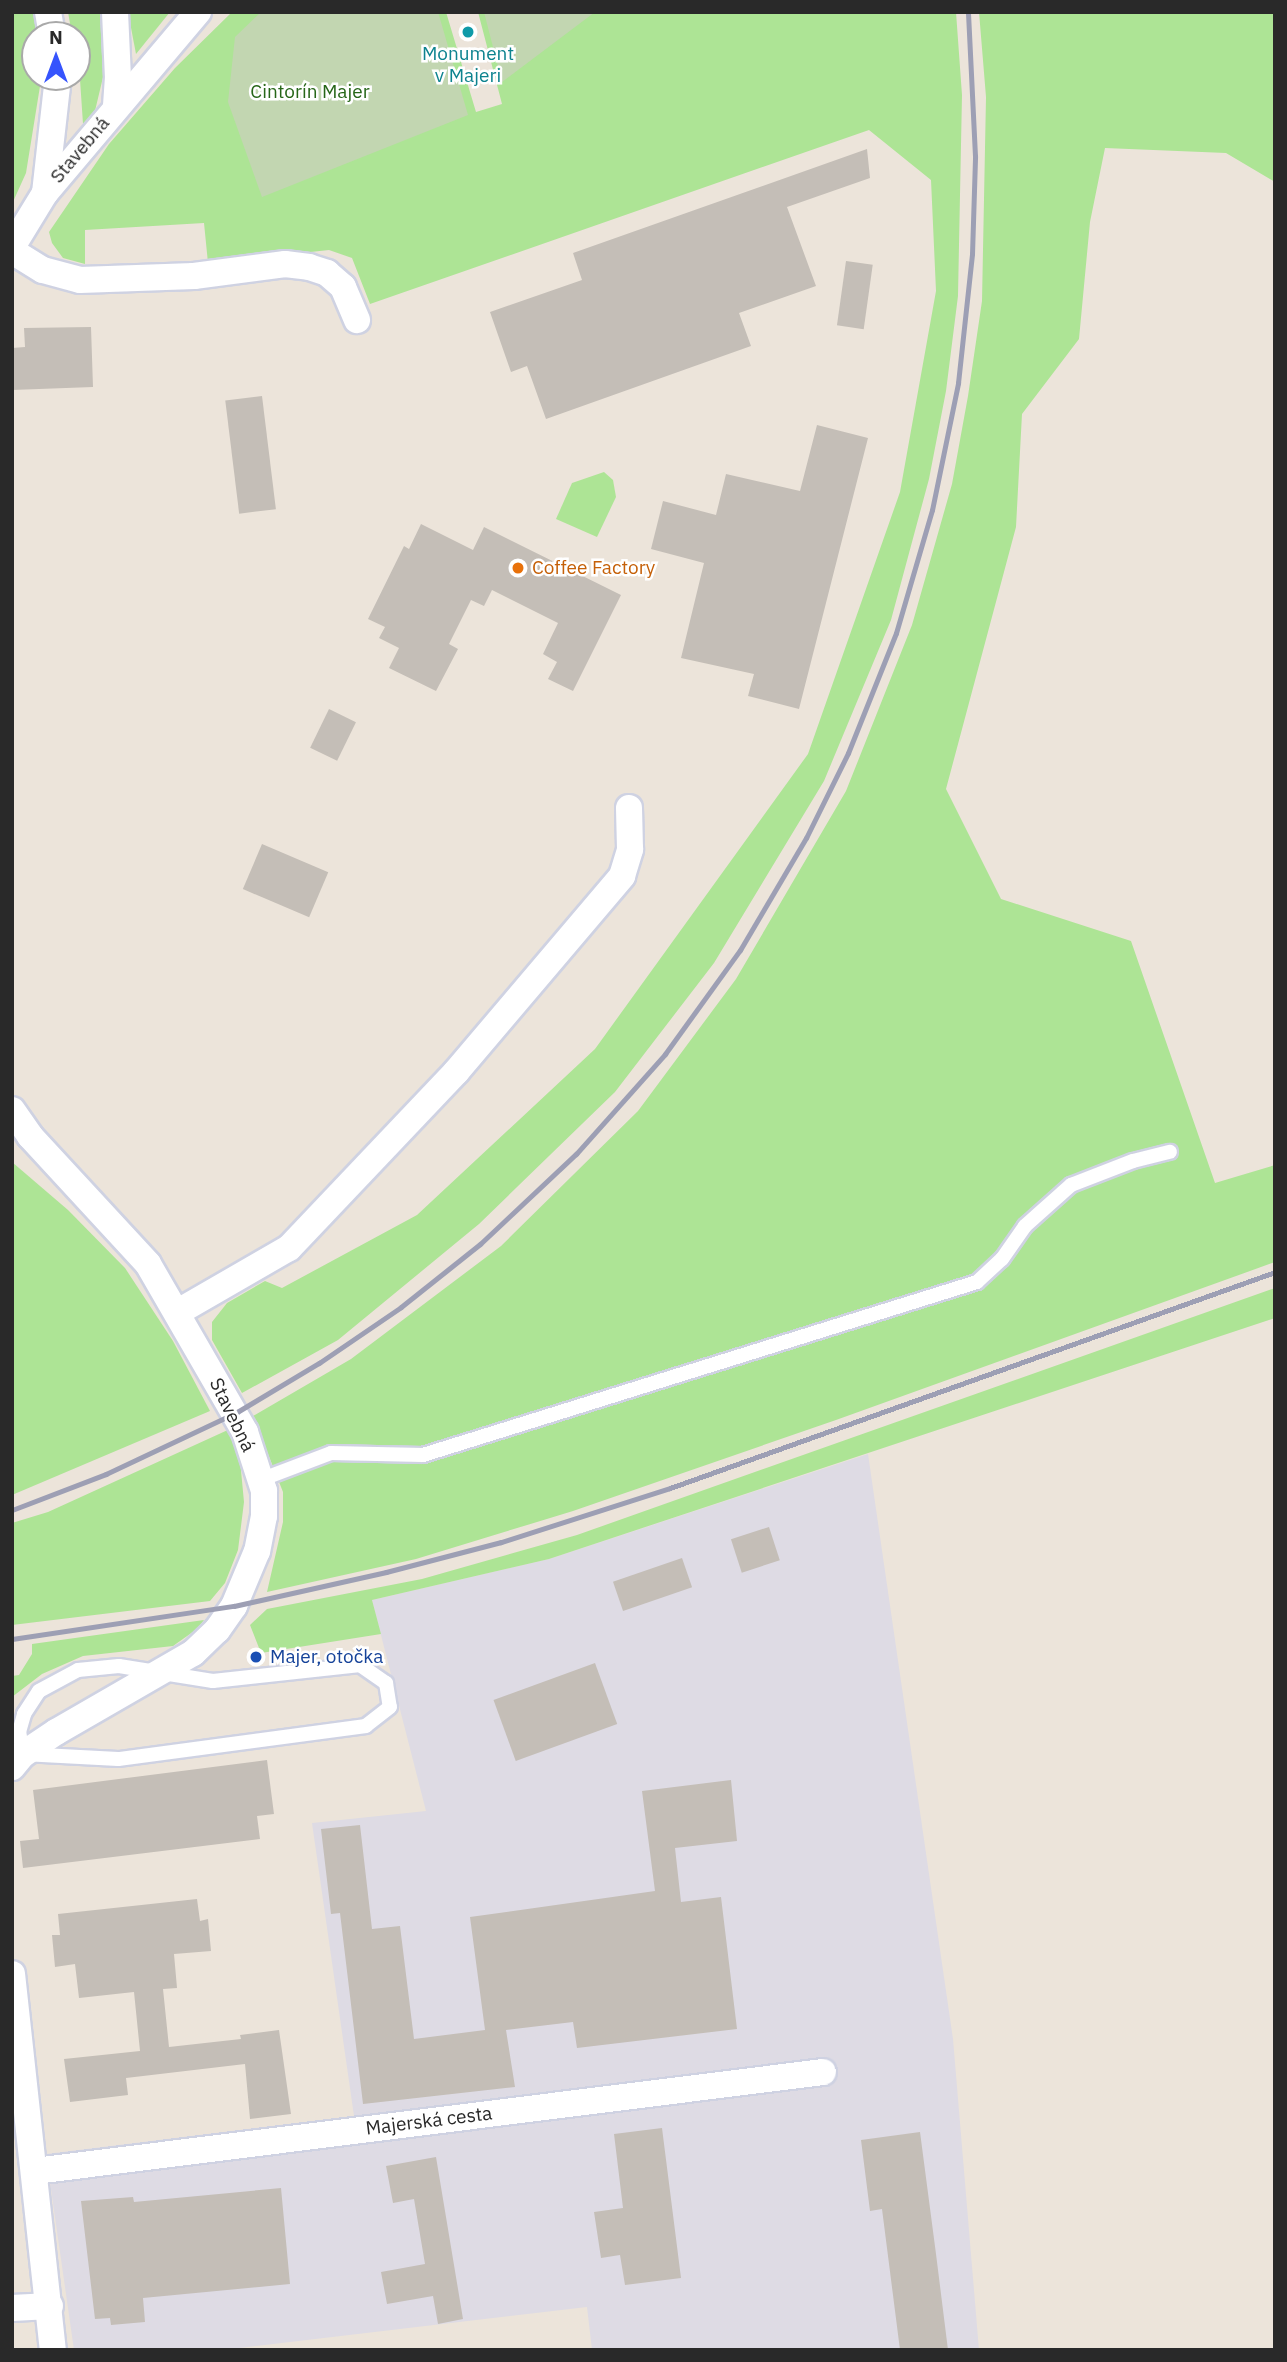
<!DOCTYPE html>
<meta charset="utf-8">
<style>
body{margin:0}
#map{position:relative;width:1287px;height:2362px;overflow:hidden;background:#ece4da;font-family:"IBM Plex Sans",sans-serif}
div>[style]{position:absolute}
.industrial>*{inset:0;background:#dedbe4}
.green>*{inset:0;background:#ade495}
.cemetery>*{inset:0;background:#c2d6b1}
.building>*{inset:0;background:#c4beb7;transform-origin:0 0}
.roads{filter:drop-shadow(2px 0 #cfd2e2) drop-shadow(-2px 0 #cfd2e2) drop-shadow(0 2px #cfd2e2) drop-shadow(0 -2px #cfd2e2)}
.service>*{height:14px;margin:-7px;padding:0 7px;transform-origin:7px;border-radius:7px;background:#fff}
.minor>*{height:26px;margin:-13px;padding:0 13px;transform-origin:13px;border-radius:13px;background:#fff}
.rail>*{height:5px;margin:-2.5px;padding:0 2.5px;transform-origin:2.5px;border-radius:2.5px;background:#9d9fb4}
.dots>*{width:19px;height:19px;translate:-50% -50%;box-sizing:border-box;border:4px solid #fff;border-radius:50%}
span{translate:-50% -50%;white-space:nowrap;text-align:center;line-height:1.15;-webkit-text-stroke:5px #fff;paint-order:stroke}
.culture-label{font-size:19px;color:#0d838f}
.park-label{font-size:19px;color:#266618}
.street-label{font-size:19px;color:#292929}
.food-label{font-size:19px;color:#c56008}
.left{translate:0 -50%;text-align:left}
.transit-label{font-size:19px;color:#164399}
.frame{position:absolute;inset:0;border:14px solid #292929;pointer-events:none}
.north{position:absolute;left:21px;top:21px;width:70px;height:70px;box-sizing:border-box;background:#fff;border:2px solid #a9a9a9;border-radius:50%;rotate:0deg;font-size:19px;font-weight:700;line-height:28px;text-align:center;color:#292929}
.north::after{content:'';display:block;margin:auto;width:24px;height:32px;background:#3654fd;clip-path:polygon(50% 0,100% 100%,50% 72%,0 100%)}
</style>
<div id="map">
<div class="industrial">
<i style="clip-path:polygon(868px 1454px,953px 2039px,979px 2350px,592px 2350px,587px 2307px,223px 2350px,74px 2350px,46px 2154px,354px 2116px,312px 1823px,426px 1811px,372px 1600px,549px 1559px)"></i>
</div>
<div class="green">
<i style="clip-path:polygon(12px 12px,33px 12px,35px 17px,35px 77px,40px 77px,41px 80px,26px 173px,12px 204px)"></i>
<i style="clip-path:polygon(68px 12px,100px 12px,104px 24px,104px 73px,94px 115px,83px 124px,77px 35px,72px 35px)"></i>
<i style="clip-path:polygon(128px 12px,170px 12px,136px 54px)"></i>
<i style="clip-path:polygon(232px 12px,446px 12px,476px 112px,502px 104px,478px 12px,956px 12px,962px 95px,958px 296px,946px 391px,929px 479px,891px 620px,824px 781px,714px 963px,615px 1092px,479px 1224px,338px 1340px,242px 1393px,212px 1340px,212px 1322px,227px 1303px,265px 1281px,282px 1288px,417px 1215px,595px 1049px,808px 754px,900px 492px,936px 291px,931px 180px,869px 130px,370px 304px,352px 258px,329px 250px,208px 263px,204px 223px,85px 230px,85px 264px,63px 258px,52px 243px,49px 232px,109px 144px,175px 68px)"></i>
<i style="clip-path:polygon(979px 12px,1275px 12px,1275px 182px,1226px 153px,1105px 148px,1090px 222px,1079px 339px,1022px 414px,1016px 527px,946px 789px,1001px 899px,1131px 941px,1215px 1183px,1275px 1165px,1275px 1262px,836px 1420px,573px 1511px,416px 1559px,267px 1592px,283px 1522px,283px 1492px,253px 1416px,351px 1359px,501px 1246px,638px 1111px,736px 979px,846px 791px,912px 625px,952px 484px,968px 396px,982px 301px,986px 97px)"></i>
<i style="clip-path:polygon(604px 472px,613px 480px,616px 497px,597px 537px,556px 519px,572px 483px)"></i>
<i style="clip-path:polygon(12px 1162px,68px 1210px,125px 1268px,173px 1341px,210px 1411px,12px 1495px)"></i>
<i style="clip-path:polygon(1275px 1288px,1275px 1318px,549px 1559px,372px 1600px,381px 1634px,261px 1653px,250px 1625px,267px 1609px,422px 1579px,577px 1535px)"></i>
<i style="clip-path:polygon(230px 1429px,240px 1460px,244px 1502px,238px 1550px,225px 1583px,210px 1601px,12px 1625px,12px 1523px,48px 1512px)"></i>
<i style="clip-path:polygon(204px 1620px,197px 1629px,173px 1646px,83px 1656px,42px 1674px,12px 1697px,12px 1676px,19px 1675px,32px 1654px,32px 1644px)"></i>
</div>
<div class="cemetery">
<i style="clip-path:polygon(261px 12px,438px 12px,468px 115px,262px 197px,228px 102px,235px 37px)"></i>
<i style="clip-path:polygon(484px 12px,595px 12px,502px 82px)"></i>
</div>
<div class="building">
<i style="clip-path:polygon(867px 149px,870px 178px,787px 207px,816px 286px,739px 313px,751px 346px,546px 419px,527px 366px,511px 372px,490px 312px,582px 280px,573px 253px)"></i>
<i style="left:846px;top:261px;width:27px;height:65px;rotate:8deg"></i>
<i style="clip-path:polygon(91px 327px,93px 387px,12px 390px,12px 348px,25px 347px,24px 328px)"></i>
<i style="left:262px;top:396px;width:114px;height:37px;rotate:83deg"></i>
<i style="clip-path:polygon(817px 425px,868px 438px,799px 709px,748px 696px,754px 674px,681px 658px,704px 563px,651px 549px,663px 501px,716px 515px,726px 474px,800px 491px)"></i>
<i style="clip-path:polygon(421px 524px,473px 550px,484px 527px,621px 595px,573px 691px,548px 679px,557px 662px,543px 654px,558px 623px,492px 590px,484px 606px,471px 600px,449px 644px,458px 649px,436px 691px,389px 668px,399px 648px,379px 638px,385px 627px,368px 619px,404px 546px,409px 549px)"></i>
<i style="left:329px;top:709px;width:30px;height:43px;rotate:26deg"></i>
<i style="left:262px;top:844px;width:72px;height:49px;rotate:23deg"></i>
<i style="left:769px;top:1527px;width:35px;height:40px;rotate:72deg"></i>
<i style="left:682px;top:1558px;width:31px;height:73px;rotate:71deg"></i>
<i style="left:595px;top:1663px;width:65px;height:108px;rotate:70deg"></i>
<i style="clip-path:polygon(267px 1760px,274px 1814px,257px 1816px,260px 1839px,23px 1868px,20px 1841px,39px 1839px,33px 1790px)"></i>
<i style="clip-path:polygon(731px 1780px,737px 1841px,675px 1848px,681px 1902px,721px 1897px,737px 2029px,577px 2048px,573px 2022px,506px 2030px,515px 2087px,363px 2104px,340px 1913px,331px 1914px,321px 1829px,360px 1825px,372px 1929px,400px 1926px,414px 2039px,485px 2030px,470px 1917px,655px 1891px,642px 1791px)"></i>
<i style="clip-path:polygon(197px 1899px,200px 1921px,208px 1919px,211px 1951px,174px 1954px,177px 1988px,163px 1989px,169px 2047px,241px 2039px,240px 2035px,279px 2030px,291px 2114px,250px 2119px,245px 2064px,126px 2078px,128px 2095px,70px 2102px,64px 2059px,140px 2051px,134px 1992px,79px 1998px,75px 1964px,55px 1967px,52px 1935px,60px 1935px,58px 1914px)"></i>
<i style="clip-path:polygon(662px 2128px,681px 2278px,625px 2285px,620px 2255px,601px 2258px,594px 2212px,623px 2208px,614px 2134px)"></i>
<i style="clip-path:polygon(920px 2132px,936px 2254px,948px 2350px,900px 2350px,882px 2209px,870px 2211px,861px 2140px)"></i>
<i style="clip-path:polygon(436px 2157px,463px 2319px,438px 2324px,433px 2296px,387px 2304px,381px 2272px,425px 2264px,414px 2199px,393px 2203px,386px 2166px)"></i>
<i style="clip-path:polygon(281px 2188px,290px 2284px,143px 2298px,145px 2322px,111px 2325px,110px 2318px,95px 2319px,81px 2201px,133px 2197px,134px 2202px)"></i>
</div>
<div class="roads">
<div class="service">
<i style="left:260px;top:1480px;width:76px;rotate:-20.8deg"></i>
<i style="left:331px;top:1453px;width:92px;rotate:1.2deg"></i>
<i style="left:423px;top:1455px;width:580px;rotate:-17.34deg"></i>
<i style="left:977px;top:1282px;width:34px;rotate:-43deg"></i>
<i style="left:1002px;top:1259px;width:40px;rotate:-55.1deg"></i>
<i style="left:1025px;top:1226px;width:62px;rotate:-41.7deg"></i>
<i style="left:1071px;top:1185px;width:66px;rotate:-21.2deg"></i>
<i style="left:1133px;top:1161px;width:38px;rotate:-14deg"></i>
<i style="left:360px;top:1665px;width:32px;rotate:35deg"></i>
<i style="left:386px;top:1683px;width:24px;rotate:81deg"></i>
<i style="left:390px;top:1707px;width:31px;rotate:142deg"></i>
<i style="left:366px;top:1726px;width:250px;rotate:172.4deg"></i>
<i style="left:118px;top:1759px;width:95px;rotate:-177deg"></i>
<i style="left:23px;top:1754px;width:22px;rotate:-100deg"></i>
<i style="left:19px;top:1732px;width:19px;rotate:-74deg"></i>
<i style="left:24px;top:1714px;width:27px;rotate:-57deg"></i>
<i style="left:39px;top:1691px;width:44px;rotate:-28.3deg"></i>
<i style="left:78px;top:1670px;width:41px;rotate:-5.6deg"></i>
<i style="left:119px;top:1666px;width:95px;rotate:9.1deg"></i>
<i style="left:213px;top:1681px;width:148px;rotate:-6.2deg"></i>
</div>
<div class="minor">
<i style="left:48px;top:12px;width:23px;rotate:80deg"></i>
<i style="left:115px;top:12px;width:65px;rotate:87.4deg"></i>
<i style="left:118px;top:77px;width:31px;rotate:94deg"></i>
<i style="left:45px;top:193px;width:117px;rotate:-83.6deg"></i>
<i style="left:12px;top:247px;width:63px;rotate:-58.6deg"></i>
<i style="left:45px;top:193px;width:237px;rotate:-49.8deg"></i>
<i style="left:12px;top:251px;width:36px;rotate:32deg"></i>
<i style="left:43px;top:270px;width:38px;rotate:15deg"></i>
<i style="left:80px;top:280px;width:114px;rotate:-2deg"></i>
<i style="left:194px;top:276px;width:92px;rotate:-7.5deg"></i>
<i style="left:285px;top:264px;width:24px;rotate:7deg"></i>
<i style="left:309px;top:267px;width:19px;rotate:18deg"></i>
<i style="left:327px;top:273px;width:21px;rotate:41deg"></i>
<i style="left:343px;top:287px;width:36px;rotate:67deg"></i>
<i style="left:12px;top:1110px;width:32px;rotate:55deg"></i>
<i style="left:30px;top:1136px;width:174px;rotate:47.3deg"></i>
<i style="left:148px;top:1264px;width:194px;rotate:60deg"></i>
<i style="left:245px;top:1432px;width:62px;rotate:72.1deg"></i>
<i style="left:264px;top:1491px;width:25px;rotate:90deg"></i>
<i style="left:264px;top:1516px;width:36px;rotate:101deg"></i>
<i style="left:257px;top:1551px;width:60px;rotate:112.7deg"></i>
<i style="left:234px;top:1606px;width:29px;rotate:125deg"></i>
<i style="left:217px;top:1630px;width:33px;rotate:136deg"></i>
<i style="left:193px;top:1653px;width:158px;rotate:150deg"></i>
<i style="left:56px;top:1732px;width:40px;rotate:146deg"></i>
<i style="left:23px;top:1754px;width:17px;rotate:130deg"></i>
<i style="left:178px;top:1312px;width:128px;rotate:-30deg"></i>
<i style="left:289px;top:1248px;width:243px;rotate:-46.5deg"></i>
<i style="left:456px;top:1072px;width:257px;rotate:-49.7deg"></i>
<i style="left:622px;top:876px;width:28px;rotate:-73deg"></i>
<i style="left:630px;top:849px;width:41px;rotate:-91.4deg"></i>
<i style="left:12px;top:1974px;width:378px;rotate:83.8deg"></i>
<i style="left:35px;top:2171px;width:794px;rotate:-7.16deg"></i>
<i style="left:12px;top:2308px;width:38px;rotate:-3deg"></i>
</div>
</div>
<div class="rail">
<i style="left:12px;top:1510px;width:101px;rotate:-21deg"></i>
<i style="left:106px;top:1474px;width:145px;rotate:-25.3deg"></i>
<i style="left:237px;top:1412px;width:96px;rotate:-30.9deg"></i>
<i style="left:319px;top:1363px;width:99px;rotate:-34.3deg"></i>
<i style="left:401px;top:1307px;width:101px;rotate:-38.6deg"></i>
<i style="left:480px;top:1244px;width:132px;rotate:-43.2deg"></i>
<i style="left:576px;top:1154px;width:134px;rotate:-48.3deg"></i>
<i style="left:665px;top:1054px;width:128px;rotate:-54.2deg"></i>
<i style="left:740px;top:950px;width:130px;rotate:-59.5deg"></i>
<i style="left:806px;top:838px;width:95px;rotate:-63.7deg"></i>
<i style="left:848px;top:753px;width:129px;rotate:-68.2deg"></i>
<i style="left:896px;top:633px;width:128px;rotate:-73.7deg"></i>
<i style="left:932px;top:510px;width:130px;rotate:-78.4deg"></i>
<i style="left:958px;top:383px;width:130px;rotate:-83.8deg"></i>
<i style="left:972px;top:254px;width:98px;rotate:-88.2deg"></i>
<i style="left:975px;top:156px;width:144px;rotate:-92.8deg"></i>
<i style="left:12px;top:1639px;width:224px;rotate:-8.5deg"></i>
<i style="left:234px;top:1606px;width:156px;rotate:-12.6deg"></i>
<i style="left:386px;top:1572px;width:119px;rotate:-14.6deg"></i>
<i style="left:501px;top:1542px;width:177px;rotate:-17.7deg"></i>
<i style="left:670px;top:1488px;width:642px;rotate:-19.65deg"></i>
</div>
<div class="dots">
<i style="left:468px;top:32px;background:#0f9aa8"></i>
<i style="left:518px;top:568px;background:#e8710a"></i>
<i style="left:256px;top:1657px;background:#1a4fb4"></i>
</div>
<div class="culture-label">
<span style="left:468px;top:65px">Monument<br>v Majeri</span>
</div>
<div class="park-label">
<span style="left:310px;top:92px">Cintorín Majer</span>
</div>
<div class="street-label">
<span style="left:80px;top:150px;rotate:-50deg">Stavebná</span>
<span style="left:232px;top:1415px;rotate:64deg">Stavebná</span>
<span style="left:429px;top:2121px;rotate:-7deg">Majerská cesta</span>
</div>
<div class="food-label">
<span class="left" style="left:532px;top:568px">Coffee Factory</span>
</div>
<div class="transit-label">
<span class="left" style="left:270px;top:1657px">Majer, otočka</span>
</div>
<div class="frame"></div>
<div class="north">N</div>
</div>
